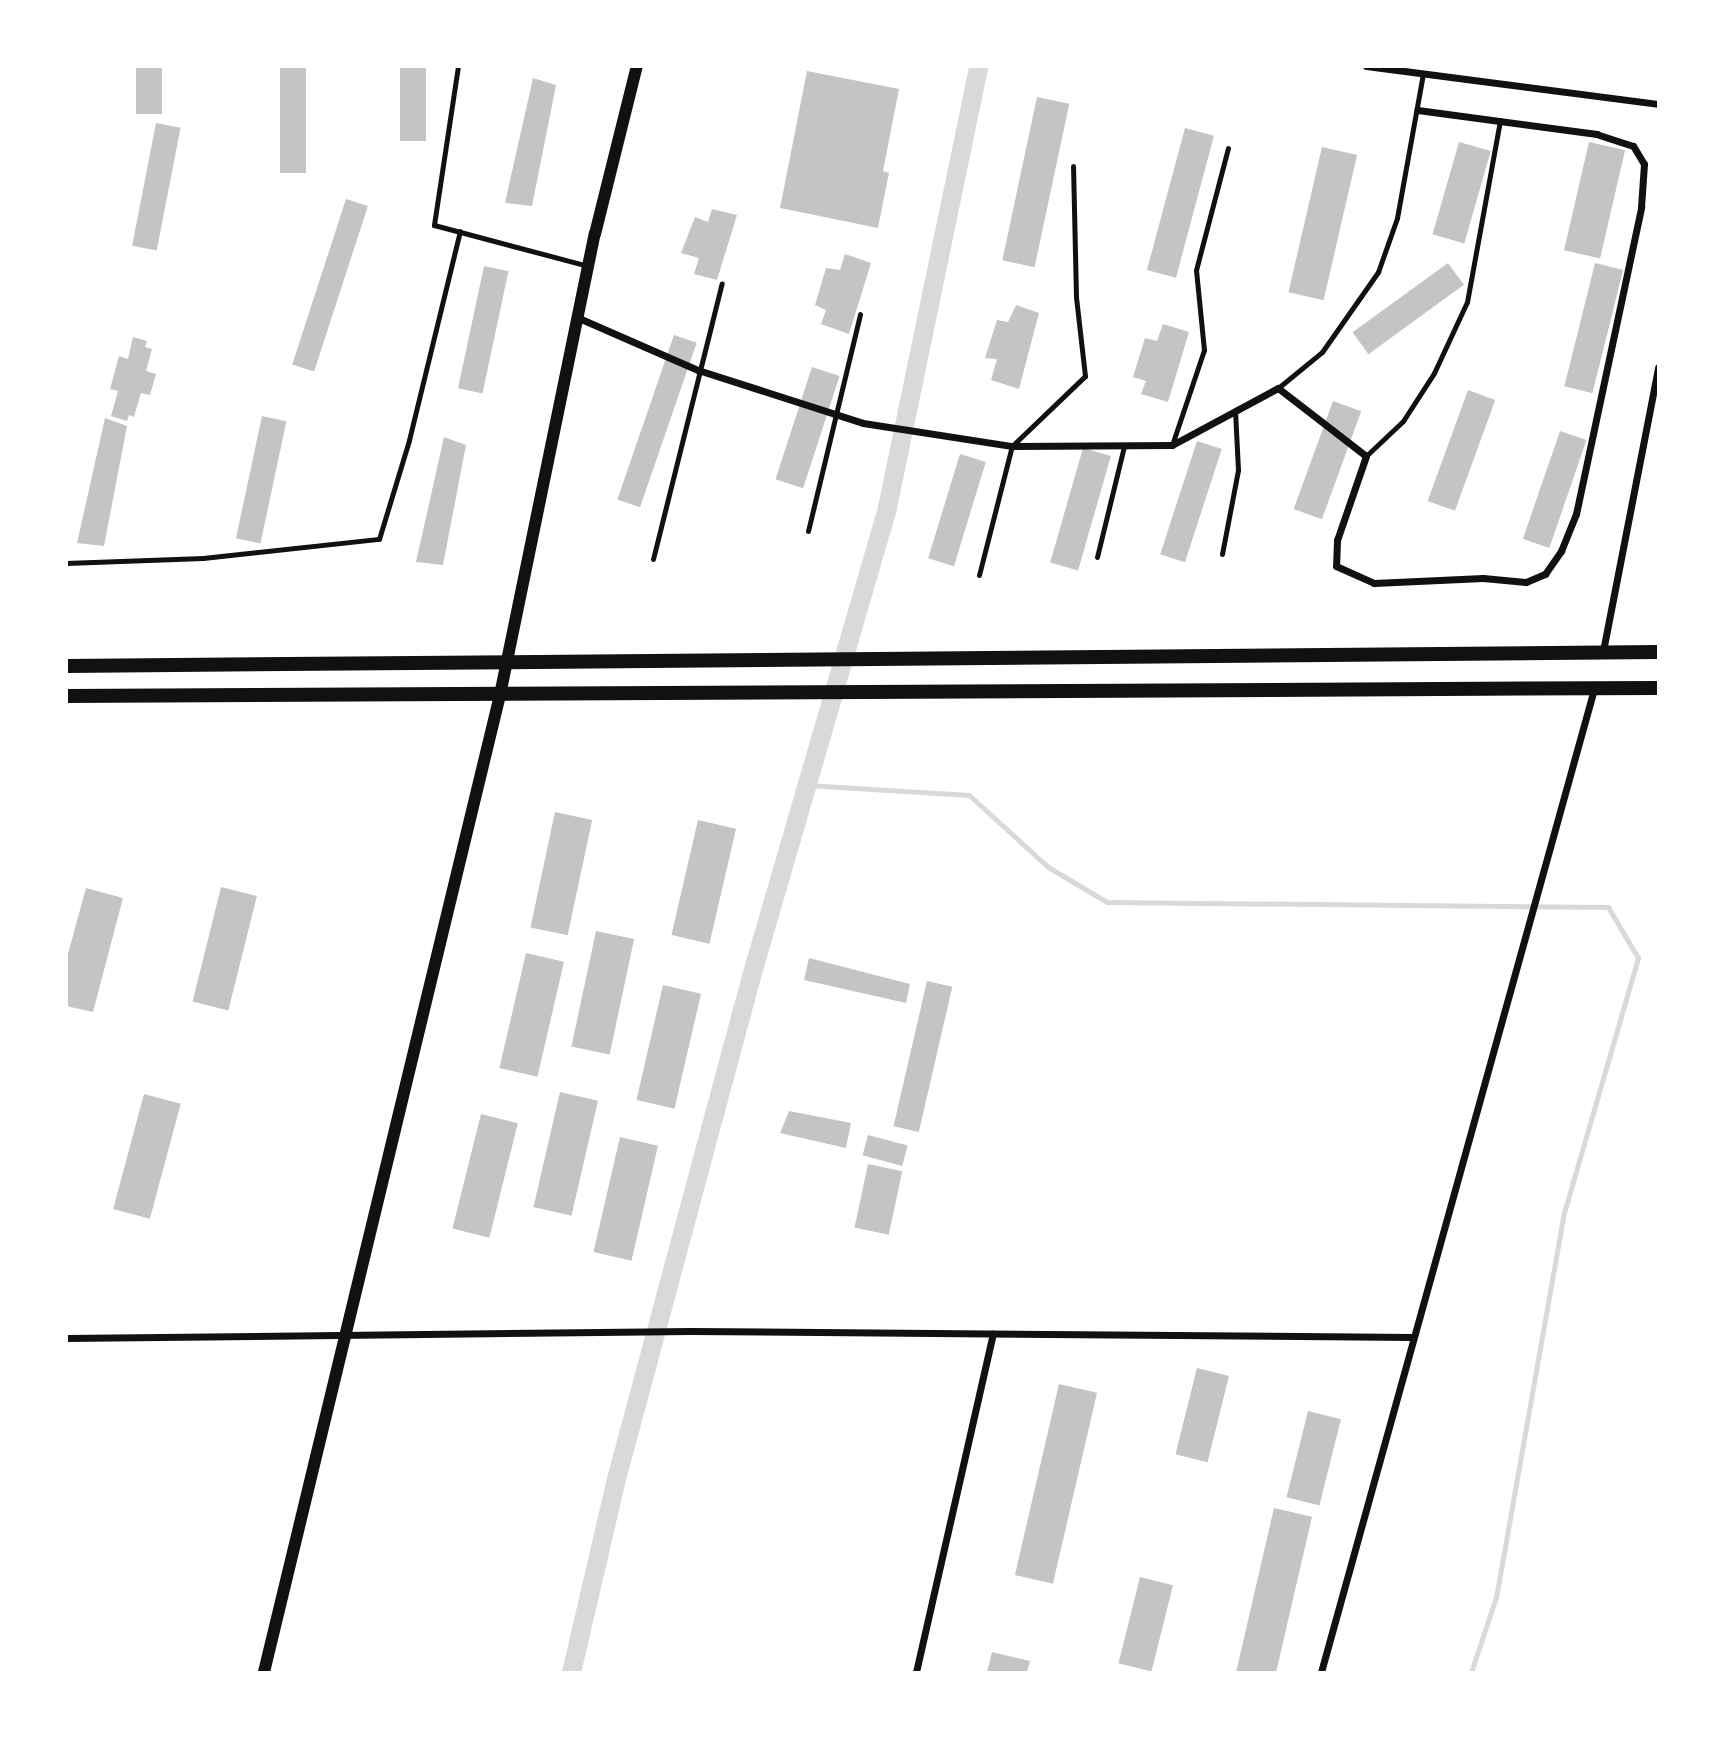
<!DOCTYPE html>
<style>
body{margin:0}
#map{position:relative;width:1725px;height:1739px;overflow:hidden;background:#fff;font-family:"DejaVu Sans",sans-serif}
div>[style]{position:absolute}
.stream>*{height:5px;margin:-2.5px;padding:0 2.5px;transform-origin:2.5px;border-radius:2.5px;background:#d9d9d9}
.canal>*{height:19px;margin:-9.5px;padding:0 9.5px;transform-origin:9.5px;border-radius:9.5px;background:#d9d9d9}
.building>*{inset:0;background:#c4c4c4;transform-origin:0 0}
.service>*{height:5px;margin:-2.5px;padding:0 2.5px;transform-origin:2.5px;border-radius:2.5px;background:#111}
.minor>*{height:7px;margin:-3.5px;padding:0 3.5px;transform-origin:3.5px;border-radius:3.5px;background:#111}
.tertiary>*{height:12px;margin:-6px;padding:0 6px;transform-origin:6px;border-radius:6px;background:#111}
.secondary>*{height:14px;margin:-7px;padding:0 7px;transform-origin:7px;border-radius:7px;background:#111}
span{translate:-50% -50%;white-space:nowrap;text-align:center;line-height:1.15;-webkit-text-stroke:7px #fff;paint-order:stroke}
.frame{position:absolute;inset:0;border:68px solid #fff;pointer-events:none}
</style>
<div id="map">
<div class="stream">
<i style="left:807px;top:785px;width:162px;rotate:3.5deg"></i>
<i style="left:969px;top:795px;width:107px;rotate:42.3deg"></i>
<i style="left:1048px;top:867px;width:69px;rotate:30.7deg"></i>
<i style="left:1107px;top:902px;width:501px;rotate:0.57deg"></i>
<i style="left:1608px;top:907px;width:59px;rotate:59.5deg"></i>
<i style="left:1638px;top:958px;width:265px;rotate:106.2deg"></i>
<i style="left:1564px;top:1212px;width:391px;rotate:100deg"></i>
<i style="left:1496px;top:1597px;width:79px;rotate:108.4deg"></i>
</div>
<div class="canal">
<i style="left:571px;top:1672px;width:202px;rotate:-76.9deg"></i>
<i style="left:617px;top:1475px;width:517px;rotate:-74.97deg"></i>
<i style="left:751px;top:976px;width:488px;rotate:-73.8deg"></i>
<i style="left:887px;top:507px;width:450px;rotate:-78.3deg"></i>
</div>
<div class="building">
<i style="left:136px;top:66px;width:26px;height:48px"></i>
<i style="left:280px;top:66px;width:26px;height:107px"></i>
<i style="left:400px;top:66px;width:26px;height:75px"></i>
<i style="clip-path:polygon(807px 71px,899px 89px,883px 171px,889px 173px,878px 228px,780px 208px)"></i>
<i style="clip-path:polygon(533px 78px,556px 85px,532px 206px,505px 203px)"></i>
<i style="left:1037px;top:97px;width:33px;height:167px;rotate:12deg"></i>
<i style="left:156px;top:123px;width:25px;height:125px;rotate:11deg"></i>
<i style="left:1185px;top:128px;width:30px;height:147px;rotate:15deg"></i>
<i style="left:1459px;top:142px;width:33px;height:96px;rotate:16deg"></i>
<i style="left:1589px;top:142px;width:37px;height:111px;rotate:13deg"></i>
<i style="left:1322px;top:147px;width:36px;height:149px;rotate:13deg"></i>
<i style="left:346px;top:199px;width:23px;height:174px;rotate:18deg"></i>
<i style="clip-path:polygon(712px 209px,737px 215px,717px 280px,694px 274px,699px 258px,681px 253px,695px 217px,708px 222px)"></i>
<i style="clip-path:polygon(845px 254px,871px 263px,849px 334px,821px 324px,826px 310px,815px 305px,826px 268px,840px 270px)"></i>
<i style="left:1448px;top:263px;width:27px;height:118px;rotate:54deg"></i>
<i style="left:1595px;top:263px;width:29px;height:127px;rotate:14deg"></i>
<i style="left:484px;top:266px;width:25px;height:125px;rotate:12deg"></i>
<i style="clip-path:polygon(1016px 305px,1039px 313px,1019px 389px,991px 380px,997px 359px,985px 358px,997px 320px,1008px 322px)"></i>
<i style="clip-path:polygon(1163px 324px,1189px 332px,1168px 402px,1141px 394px,1146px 381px,1133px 377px,1145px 338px,1157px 341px)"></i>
<i style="left:674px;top:335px;width:24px;height:174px;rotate:19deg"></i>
<i style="clip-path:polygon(133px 337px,147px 341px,145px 347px,152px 349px,146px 371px,156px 374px,150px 395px,141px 393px,134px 417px,129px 415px,127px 421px,111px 416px,118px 391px,110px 389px,119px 356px,128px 359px)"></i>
<i style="left:812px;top:367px;width:29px;height:118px;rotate:18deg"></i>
<i style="left:1468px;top:390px;width:29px;height:118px;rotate:20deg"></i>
<i style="left:1333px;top:401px;width:30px;height:115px;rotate:20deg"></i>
<i style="left:262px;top:416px;width:25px;height:125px;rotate:12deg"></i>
<i style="clip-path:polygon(105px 418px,127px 426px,104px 546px,77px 543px)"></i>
<i style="left:1560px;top:431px;width:28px;height:114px;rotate:19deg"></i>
<i style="clip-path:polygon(444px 437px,466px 445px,443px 565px,416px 562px)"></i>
<i style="left:1197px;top:441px;width:26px;height:119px;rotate:18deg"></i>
<i style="left:1083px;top:448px;width:29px;height:119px;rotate:16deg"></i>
<i style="left:960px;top:454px;width:27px;height:109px;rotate:17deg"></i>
<i style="left:555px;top:812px;width:38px;height:118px;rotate:12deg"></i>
<i style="left:698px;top:820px;width:39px;height:118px;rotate:13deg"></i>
<i style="left:221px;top:887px;width:37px;height:118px;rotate:14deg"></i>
<i style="clip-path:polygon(86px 888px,123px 898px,93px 1012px,66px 1006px,66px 961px)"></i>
<i style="left:596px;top:931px;width:39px;height:118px;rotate:12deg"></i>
<i style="left:526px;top:953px;width:39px;height:118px;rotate:13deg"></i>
<i style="clip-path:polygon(809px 958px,910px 984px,906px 1003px,804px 980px)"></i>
<i style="left:927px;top:981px;width:26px;height:149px;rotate:13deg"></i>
<i style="left:663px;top:985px;width:39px;height:118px;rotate:13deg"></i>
<i style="left:560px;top:1092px;width:39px;height:118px;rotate:13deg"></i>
<i style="left:144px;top:1094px;width:38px;height:119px;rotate:15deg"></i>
<i style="clip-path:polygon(789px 1111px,851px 1123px,846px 1148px,780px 1133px)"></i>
<i style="left:481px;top:1114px;width:38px;height:118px;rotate:14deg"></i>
<i style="left:868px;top:1135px;width:41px;height:21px;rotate:15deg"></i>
<i style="left:620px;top:1137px;width:39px;height:118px;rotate:13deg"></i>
<i style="left:868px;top:1164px;width:35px;height:65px;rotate:12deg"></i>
<i style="left:1197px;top:1368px;width:33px;height:89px;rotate:14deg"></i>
<i style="left:1059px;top:1384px;width:39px;height:196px;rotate:13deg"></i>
<i style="left:1308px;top:1411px;width:34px;height:89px;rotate:14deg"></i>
<i style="left:1274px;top:1508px;width:39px;height:168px;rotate:13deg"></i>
<i style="left:1140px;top:1577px;width:34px;height:89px;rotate:14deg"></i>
<i style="clip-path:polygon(992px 1652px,1030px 1661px,1027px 1672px,987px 1672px)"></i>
</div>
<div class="service">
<i style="left:458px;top:66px;width:161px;rotate:98.6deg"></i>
<i style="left:434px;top:225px;width:159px;rotate:14.9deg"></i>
<i style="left:1278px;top:388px;width:57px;rotate:-39.3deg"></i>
<i style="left:1322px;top:352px;width:98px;rotate:-55deg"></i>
<i style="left:1378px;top:272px;width:57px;rotate:-70.6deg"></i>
<i style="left:1397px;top:218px;width:146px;rotate:-79.8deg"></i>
<i style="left:1172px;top:445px;width:100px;rotate:-71.4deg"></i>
<i style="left:1204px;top:350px;width:80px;rotate:-95.7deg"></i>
<i style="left:1196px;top:270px;width:126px;rotate:-75.3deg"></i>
<i style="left:1366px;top:456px;width:51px;rotate:-43.4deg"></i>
<i style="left:1403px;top:421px;width:57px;rotate:-57.1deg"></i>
<i style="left:1434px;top:373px;width:78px;rotate:-65.1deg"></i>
<i style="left:1467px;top:302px;width:185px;rotate:-79.7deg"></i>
<i style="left:808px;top:531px;width:223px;rotate:-76.5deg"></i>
<i style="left:1222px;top:554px;width:86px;rotate:-79.2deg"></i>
<i style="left:1238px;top:470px;width:59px;rotate:-92.9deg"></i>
<i style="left:1097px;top:557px;width:114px;rotate:-76.3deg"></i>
<i style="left:653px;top:559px;width:284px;rotate:-76deg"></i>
<i style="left:66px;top:563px;width:137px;rotate:-2.1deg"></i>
<i style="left:203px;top:558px;width:177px;rotate:-6.2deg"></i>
<i style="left:379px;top:539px;width:103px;rotate:-73.1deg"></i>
<i style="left:409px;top:440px;width:215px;rotate:-76.3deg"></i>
<i style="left:979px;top:575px;width:133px;rotate:-75.7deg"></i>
<i style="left:1012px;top:446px;width:101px;rotate:-43.8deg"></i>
<i style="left:1085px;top:376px;width:80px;rotate:-96.5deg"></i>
<i style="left:1076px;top:297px;width:131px;rotate:-91.3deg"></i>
</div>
<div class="minor">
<i style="left:1366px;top:66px;width:294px;rotate:7.4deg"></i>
<i style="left:581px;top:319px;width:128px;rotate:23.6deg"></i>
<i style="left:698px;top:370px;width:173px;rotate:17.8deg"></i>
<i style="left:863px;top:423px;width:151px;rotate:8.8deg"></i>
<i style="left:1012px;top:446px;width:160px;rotate:-0.4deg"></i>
<i style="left:1172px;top:445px;width:120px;rotate:-28.3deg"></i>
<i style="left:1278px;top:388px;width:111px;rotate:37.7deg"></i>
<i style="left:1366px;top:456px;width:89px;rotate:109deg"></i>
<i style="left:1337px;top:540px;width:26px;rotate:92deg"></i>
<i style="left:1336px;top:566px;width:42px;rotate:24.1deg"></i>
<i style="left:1374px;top:583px;width:109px;rotate:-2.6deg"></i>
<i style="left:1483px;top:578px;width:43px;rotate:5.3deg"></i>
<i style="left:1526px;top:582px;width:21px;rotate:-23deg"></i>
<i style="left:1545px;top:574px;width:28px;rotate:-55deg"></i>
<i style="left:1561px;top:551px;width:40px;rotate:-68deg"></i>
<i style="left:1576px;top:514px;width:314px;rotate:-78deg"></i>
<i style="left:1641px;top:207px;width:43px;rotate:-86deg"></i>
<i style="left:1644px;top:164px;width:21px;rotate:-121deg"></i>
<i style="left:1633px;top:146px;width:38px;rotate:-162deg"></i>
<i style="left:1597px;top:134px;width:181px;rotate:-172.4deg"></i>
<i style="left:1603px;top:651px;width:289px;rotate:-79deg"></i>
<i style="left:66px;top:1338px;width:624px;rotate:-0.64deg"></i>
<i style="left:690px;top:1331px;width:722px;rotate:0.48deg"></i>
<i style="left:916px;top:1672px;width:347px;rotate:-77.2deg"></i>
<i style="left:1321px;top:1672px;width:1020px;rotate:-74.48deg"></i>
</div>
<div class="tertiary">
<i style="left:264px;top:1672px;width:1005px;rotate:-76.42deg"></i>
<i style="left:500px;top:695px;width:471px;rotate:-78.4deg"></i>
<i style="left:595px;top:234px;width:173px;rotate:-76deg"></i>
</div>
<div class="secondary">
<i style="left:66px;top:666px;width:1592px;rotate:-0.5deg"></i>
<i style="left:66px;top:696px;width:1592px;rotate:-0.29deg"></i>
</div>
<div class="frame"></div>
</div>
